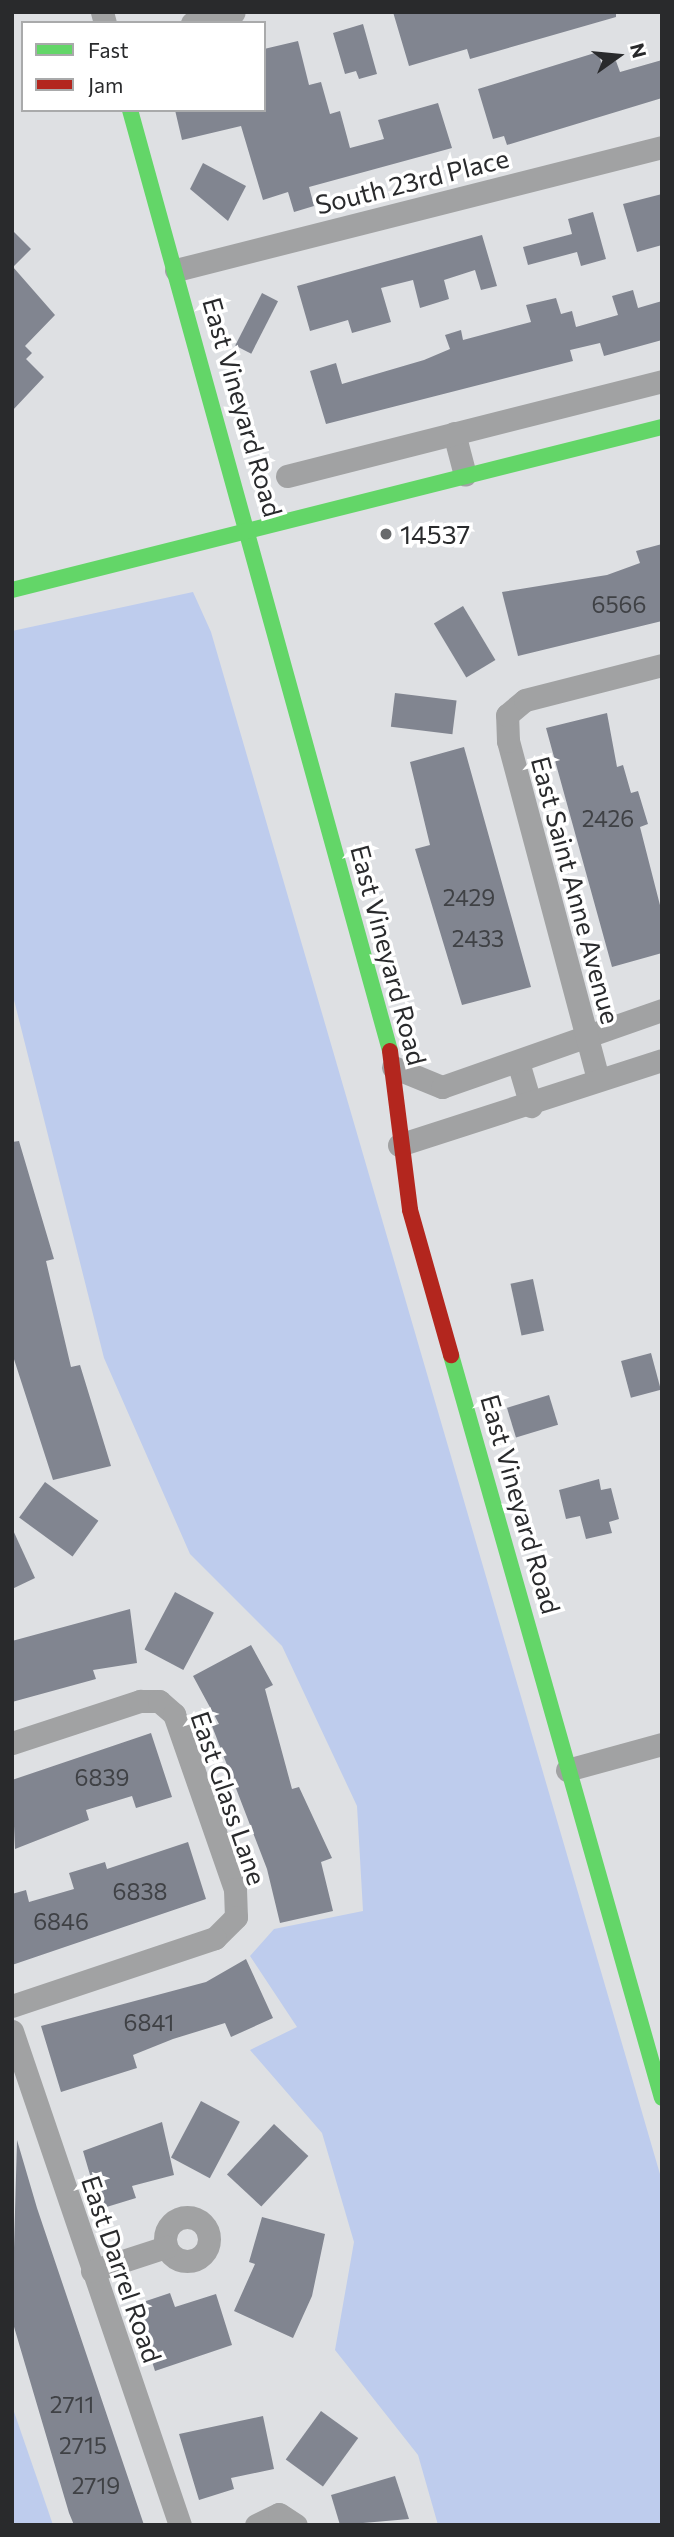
<!DOCTYPE html>
<style>
body{margin:0}
#map{position:relative;width:674px;height:2537px;overflow:hidden;background:#dee0e3;font-family:Commissioner,sans-serif}
div>[style]{position:absolute}
.green>*{inset:0;background:#becced}
.building>*{inset:0;background:#818590;transform-origin:0 0}
.street>*{height:23px;margin:-11.5px;padding:0 11.5px;transform-origin:11.5px;border-radius:11.5px;background:#a1a2a3}
.street>.ring{margin:-11.5px;padding:0;box-sizing:content-box;background:none;border:23px solid #a1a2a3;border-radius:50%}
.fast>*{height:16px;margin:-8px;padding:0 8px;transform-origin:8px;border-radius:8px;background:#63d668}
.jam>*{height:16px;margin:-8px;padding:0 8px;transform-origin:8px;border-radius:8px;background:#b3261e}
.dots>*{width:19px;height:19px;translate:-50% -50%;box-sizing:border-box;border:4px solid #fff;border-radius:50%}
span{translate:-50% -50%;white-space:nowrap;text-align:center;line-height:1.15;-webkit-text-stroke:7px #fff;paint-order:stroke}
.number-label{font-size:23px;color:#3f4145}
.number-label span{-webkit-text-stroke-width:0}
.street-label{font-size:26px;color:#292a2c}
.poi-label{font-size:26px;color:#292a2c}
.left{translate:0 -50%;text-align:left}
.frame{position:absolute;inset:0;border:14px solid #292a2c;pointer-events:none}
.legend{position:absolute;left:21px;top:21px;width:245px;height:91px;box-sizing:border-box;background:#fff;border:2px solid #a9aaab;margin:0;padding:9px 12px;list-style:none;font-size:21px;color:#292a2c}
.legend li{display:flex;align-items:center;gap:14px;height:35px}
.legend b{width:35px;border:2px solid #a9aaab}
.north{position:absolute;left:583px;top:21px;width:70px;height:70px;-webkit-text-stroke:5px #fff;paint-order:stroke;rotate:75deg;font-size:19px;font-weight:700;line-height:28px;text-align:center;color:#292a2c}
.north::after{content:'';display:block;margin:auto;width:24px;height:32px;background:#292a2c;clip-path:polygon(50% 0,100% 100%,50% 72%,0 100%)}
</style>
<div id="map">
<div class="green">
<i style="clip-path:polygon(193px 592px,211px 632px,662px 2181px,662px 2525px,438px 2525px,418px 2455px,335px 2350px,354px 2242px,322px 2133px,250px 2050px,297px 2027px,250px 1956px,274px 1929px,363px 1911px,357px 1806px,282px 1646px,190px 1554px,104px 1358px,12px 992px,12px 631px)"></i>
<i style="clip-path:polygon(12px 2406px,39px 2484px,53px 2525px,12px 2525px)"></i>
</div>
<div class="building">
<i style="clip-path:polygon(393px 12px,616px 12px,616px 17px,470px 59px,467px 49px,409px 66px)"></i>
<i style="clip-path:polygon(363px 24px,377px 74px,359px 79px,356px 71px,345px 74px,333px 33px)"></i>
<i style="clip-path:polygon(298px 41px,309px 85px,321px 82px,330px 114px,340px 111px,350px 148px,384px 139px,378px 120px,438px 103px,452px 148px,309px 187px,314px 206px,294px 212px,288px 192px,263px 200px,241px 126px,182px 140px,175px 110px,264px 110px,264px 49px)"></i>
<i style="clip-path:polygon(598px 52px,602px 65px,616px 61px,620px 72px,662px 60px,662px 98px,507px 145px,504px 136px,493px 139px,478px 89px)"></i>
<i style="clip-path:polygon(203px 163px,246px 186px,228px 221px,190px 189px)"></i>
<i style="clip-path:polygon(662px 194px,662px 245px,637px 252px,623px 204px)"></i>
<i style="clip-path:polygon(593px 212px,606px 259px,581px 266px,577px 252px,528px 265px,523px 247px,572px 234px,568px 219px)"></i>
<i style="clip-path:polygon(12px 230px,31px 249px,13px 267px,55px 315px,25px 346px,32px 353px,26px 359px,44px 377px,12px 411px)"></i>
<i style="clip-path:polygon(482px 235px,497px 286px,481px 290px,475px 270px,444px 280px,449px 299px,420px 308px,413px 280px,381px 288px,391px 322px,352px 333px,348px 320px,310px 331px,297px 286px)"></i>
<i style="clip-path:polygon(633px 290px,638px 308px,662px 301px,662px 340px,604px 356px,600px 343px,570px 350px,573px 361px,326px 424px,310px 371px,336px 363px,342px 384px,424px 360px,450px 349px,445px 335px,461px 330px,463px 340px,531px 322px,526px 305px,556px 298px,561px 314px,572px 311px,576px 327px,618px 315px,612px 296px)"></i>
<i style="left:262px;top:293px;width:18px;height:59px;rotate:27deg"></i>
<i style="clip-path:polygon(662px 544px,662px 621px,518px 656px,502px 592px,607px 575px,640px 563px,636px 551px)"></i>
<i style="left:463px;top:606px;width:63px;height:34px;rotate:59deg"></i>
<i style="left:395px;top:693px;width:62px;height:34px;rotate:7deg"></i>
<i style="clip-path:polygon(607px 713px,617px 767px,623px 765px,631px 793px,638px 791px,648px 824px,640px 827px,662px 913px,662px 953px,612px 967px,546px 728px)"></i>
<i style="clip-path:polygon(464px 747px,531px 987px,462px 1005px,415px 849px,430px 845px,410px 762px)"></i>
<i style="clip-path:polygon(19px 1141px,54px 1259px,46px 1261px,71px 1367px,80px 1365px,111px 1466px,53px 1480px,12px 1353px,12px 1142px)"></i>
<i style="left:533px;top:1279px;width:53px;height:23px;rotate:78deg"></i>
<i style="left:651px;top:1353px;width:38px;height:31px;rotate:75deg"></i>
<i style="left:549px;top:1395px;width:31px;height:44px;rotate:73deg"></i>
<i style="clip-path:polygon(599px 1479px,601px 1490px,611px 1488px,619px 1519px,609px 1522px,612px 1533px,586px 1539px,580px 1516px,566px 1519px,559px 1490px)"></i>
<i style="left:45px;top:1482px;width:66px;height:44px;rotate:36deg"></i>
<i style="clip-path:polygon(12px 1528px,35px 1578px,12px 1589px)"></i>
<i style="left:175px;top:1592px;width:44px;height:65px;rotate:28deg"></i>
<i style="clip-path:polygon(130px 1609px,137px 1663px,93px 1670px,96px 1679px,12px 1702px,12px 1641px)"></i>
<i style="clip-path:polygon(251px 1645px,273px 1685px,265px 1689px,292px 1789px,299px 1787px,332px 1858px,321px 1862px,333px 1911px,280px 1923px,267px 1869px,212px 1726px,219px 1724px,193px 1676px)"></i>
<i style="clip-path:polygon(151px 1733px,172px 1797px,136px 1808px,132px 1796px,86px 1810px,89px 1820px,15px 1849px,12px 1780px)"></i>
<i style="clip-path:polygon(188px 1842px,206px 1899px,12px 1965px,12px 1894px,26px 1890px,29px 1902px,74px 1889px,69px 1873px,105px 1862px,107px 1869px)"></i>
<i style="clip-path:polygon(246px 1959px,273px 2018px,231px 2037px,225px 2023px,173px 2039px,133px 2055px,137px 2068px,61px 2092px,41px 2026px,206px 1982px)"></i>
<i style="left:201px;top:2101px;width:44px;height:64px;rotate:28deg"></i>
<i style="clip-path:polygon(162px 2122px,174px 2175px,132px 2186px,136px 2198px,100px 2209px,83px 2151px)"></i>
<i style="left:274px;top:2124px;width:47px;height:69px;rotate:43deg"></i>
<i style="clip-path:polygon(17px 2140px,37px 2208px,144px 2525px,74px 2525px,69px 2513px,12px 2320px)"></i>
<i style="clip-path:polygon(262px 2217px,325px 2234px,312px 2296px,293px 2338px,234px 2311px,255px 2264px,249px 2262px)"></i>
<i style="clip-path:polygon(170px 2293px,175px 2307px,216px 2294px,232px 2345px,155px 2371px,134px 2305px)"></i>
<i style="left:321px;top:2411px;width:46px;height:60px;rotate:36deg"></i>
<i style="clip-path:polygon(263px 2416px,274px 2469px,231px 2478px,234px 2489px,199px 2500px,179px 2434px)"></i>
<i style="clip-path:polygon(395px 2476px,409px 2519px,340px 2525px,331px 2495px)"></i>
</div>
<div class="street">
<i style="left:102px;top:12px;width:11px;rotate:75deg"></i>
<i style="left:192px;top:23px;width:43px;rotate:-14.7deg"></i>
<i style="left:176px;top:270px;width:501px;rotate:-14.2deg"></i>
<i style="left:454px;top:433px;width:43px;rotate:75.3deg"></i>
<i style="left:287px;top:476px;width:387px;rotate:-14.2deg"></i>
<i style="left:518px;top:1062px;width:46px;rotate:73.5deg"></i>
<i style="left:393px;top:1067px;width:53px;rotate:22.2deg"></i>
<i style="left:442px;top:1087px;width:233px;rotate:-19.3deg"></i>
<i style="left:598px;top:1079px;width:350px;rotate:-104.9deg"></i>
<i style="left:508px;top:741px;width:26px;rotate:-92deg"></i>
<i style="left:507px;top:715px;width:23px;rotate:-40deg"></i>
<i style="left:525px;top:700px;width:141px;rotate:-14.3deg"></i>
<i style="left:399px;top:1145px;width:276px;rotate:-17.9deg"></i>
<i style="left:12px;top:1743px;width:135px;rotate:-18.2deg"></i>
<i style="left:140px;top:1701px;width:19px"></i>
<i style="left:159px;top:1701px;width:20px;rotate:41deg"></i>
<i style="left:174px;top:1714px;width:185px;rotate:70.8deg"></i>
<i style="left:235px;top:1889px;width:28px;rotate:88deg"></i>
<i style="left:236px;top:1917px;width:30px;rotate:135deg"></i>
<i style="left:215px;top:1938px;width:214px;rotate:161.5deg"></i>
<i style="left:567px;top:1770px;width:98px;rotate:-15.3deg"></i>
<i style="left:12px;top:2031px;width:522px;rotate:71.22deg"></i>
<i class="ring" style="left:165px;top:2217px;width:21px;height:21px"></i>
<i style="left:92px;top:2271px;width:78px;rotate:-18deg"></i>
<i style="left:256px;top:2525px;width:25px;rotate:-26deg"></i>
<i style="left:279px;top:2514px;width:20px;rotate:33deg"></i>
</div>
<div class="fast">
<i style="left:130px;top:110px;width:976px;rotate:74.55deg"></i>
<i style="left:12px;top:590px;width:670px;rotate:-14.08deg"></i>
<i style="left:451px;top:1355px;width:772px;rotate:74.15deg"></i>
</div>
<div class="jam">
<i style="left:390px;top:1051px;width:160px;rotate:82.8deg"></i>
<i style="left:410px;top:1210px;width:151px;rotate:74.2deg"></i>
</div>
<div class="dots">
<i style="left:386px;top:534px;background:#686a6c"></i>
</div>
<div class="number-label">
<span style="left:619px;top:604px">6566</span>
<span style="left:608px;top:818px">2426</span>
<span style="left:469px;top:897px">2429</span>
<span style="left:478px;top:938px">2433</span>
<span style="left:102px;top:1777px">6839</span>
<span style="left:140px;top:1891px">6838</span>
<span style="left:61px;top:1921px">6846</span>
<span style="left:149px;top:2022px">6841</span>
<span style="left:72px;top:2404px">2711</span>
<span style="left:83px;top:2445px">2715</span>
<span style="left:96px;top:2485px">2719</span>
</div>
<div class="street-label">
<span style="left:412px;top:181px;rotate:-14deg">South 23rd Place</span>
<span style="left:243px;top:407px;rotate:74deg">East Vineyard Road</span>
<span style="left:576px;top:890px;rotate:75deg">East Saint Anne Avenue</span>
<span style="left:389px;top:955px;rotate:75deg">East Vineyard Road</span>
<span style="left:521px;top:1504px;rotate:74deg">East Vineyard Road</span>
<span style="left:229px;top:1798px;rotate:71deg">East Glass Lane</span>
<span style="left:122px;top:2269px;rotate:71deg">East Darrel Road</span>
</div>
<div class="poi-label">
<span class="left" style="left:400px;top:534px">14537</span>
</div>
<div class="frame"></div>
<ul class="legend">
<li><b style="height:9px;background:#63d668"></b>Fast</li>
<li><b style="height:9px;background:#b3261e"></b>Jam</li>
</ul>
<div class="north">N</div>
</div>
